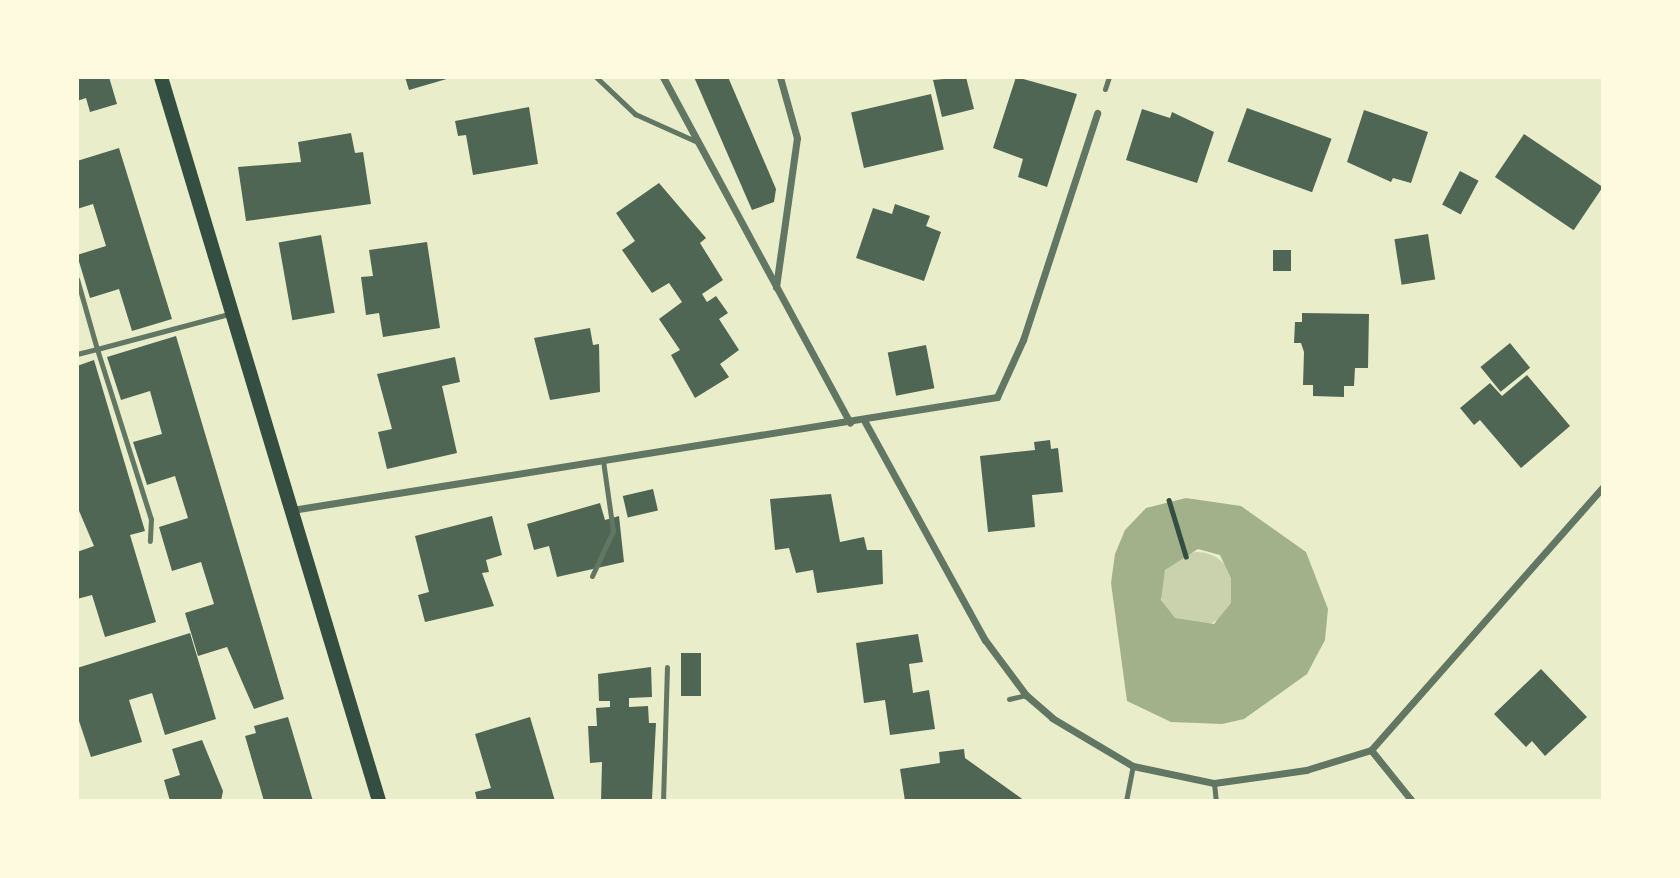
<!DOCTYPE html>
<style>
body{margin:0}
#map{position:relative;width:1680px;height:878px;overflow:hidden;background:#e9edc9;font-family:"Public Sans",sans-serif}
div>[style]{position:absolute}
.green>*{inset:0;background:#cad2ad}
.round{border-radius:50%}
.water>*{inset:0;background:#a3b18a}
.building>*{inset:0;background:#4f6655;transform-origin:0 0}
.path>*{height:4.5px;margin:-2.25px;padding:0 2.25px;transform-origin:2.25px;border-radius:2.25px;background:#344e41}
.service>*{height:5px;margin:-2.5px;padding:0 2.5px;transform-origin:2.5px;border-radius:2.5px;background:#617663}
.minor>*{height:7px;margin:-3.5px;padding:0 3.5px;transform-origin:3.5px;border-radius:3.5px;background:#617663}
.secondary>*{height:14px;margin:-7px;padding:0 7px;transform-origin:7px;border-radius:7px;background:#344e41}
span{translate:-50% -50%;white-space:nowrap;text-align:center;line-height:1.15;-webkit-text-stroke:7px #fefae0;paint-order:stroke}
.frame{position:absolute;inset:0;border:79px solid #fefae0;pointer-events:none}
</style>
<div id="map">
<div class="green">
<i class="round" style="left:1160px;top:552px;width:74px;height:74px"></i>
</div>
<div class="water">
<i style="clip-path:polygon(evenodd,1186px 498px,1241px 506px,1306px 552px,1328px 609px,1325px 640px,1307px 674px,1244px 719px,1222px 724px,1171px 722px,1127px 701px,1111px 583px,1115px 554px,1125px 530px,1146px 508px,1186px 498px,1198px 549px,1220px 555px,1231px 578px,1231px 603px,1214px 624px,1175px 618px,1161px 600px,1165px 570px,1198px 549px)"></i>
</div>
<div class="building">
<i style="clip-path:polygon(77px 77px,109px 77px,117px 104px,90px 112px,86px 98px,77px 101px)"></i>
<i style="clip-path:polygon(405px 77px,450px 77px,450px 78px,409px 90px)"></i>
<i style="clip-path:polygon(694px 77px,728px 77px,776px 189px,774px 202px,752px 210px)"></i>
<i style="clip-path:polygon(966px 77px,974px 109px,942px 117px,933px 80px)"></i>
<i style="clip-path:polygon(1016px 77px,1077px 94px,1047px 187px,1018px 177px,1023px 159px,993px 148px)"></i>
<i style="left:931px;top:94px;width:57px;height:82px;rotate:77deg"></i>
<i style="clip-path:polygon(529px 107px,538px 164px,473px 175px,466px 135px,458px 136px,455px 121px)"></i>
<i style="left:1247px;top:108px;width:90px;height:57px;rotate:20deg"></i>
<i style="clip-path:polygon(1142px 109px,1170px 118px,1172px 112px,1214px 132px,1197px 183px,1126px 160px)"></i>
<i style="clip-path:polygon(1364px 110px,1428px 132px,1411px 183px,1393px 178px,1391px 182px,1347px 162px)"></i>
<i style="clip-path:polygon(351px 133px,355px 153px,363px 152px,371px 204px,246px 221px,238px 167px,301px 162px,298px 142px)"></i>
<i style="left:1524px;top:134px;width:95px;height:52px;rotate:34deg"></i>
<i style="clip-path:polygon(119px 148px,172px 319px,132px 331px,119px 289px,90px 298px,77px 255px,106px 246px,93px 204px,77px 209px,77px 161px)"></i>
<i style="left:1460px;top:171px;width:21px;height:38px;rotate:28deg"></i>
<i style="clip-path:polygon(659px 183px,706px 238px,700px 243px,723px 280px,702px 294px,707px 302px,716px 296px,728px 313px,719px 319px,739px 350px,720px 364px,729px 377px,695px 398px,671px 355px,680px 350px,659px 319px,682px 302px,669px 283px,652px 293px,622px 250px,635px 241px,616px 213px)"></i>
<i style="clip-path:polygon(895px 204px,930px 216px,926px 226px,941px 232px,924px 281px,856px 258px,873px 208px,892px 214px)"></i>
<i style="left:1428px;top:234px;width:46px;height:34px;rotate:81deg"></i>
<i style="left:321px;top:235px;width:79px;height:43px;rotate:80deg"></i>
<i style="clip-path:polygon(427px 242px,440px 328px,383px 337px,379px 313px,366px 315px,361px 277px,373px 276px,369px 250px)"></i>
<i style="left:1273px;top:250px;width:18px;height:21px"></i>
<i style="clip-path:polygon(1302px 313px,1369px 314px,1368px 368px,1355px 368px,1354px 386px,1344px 386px,1344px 397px,1313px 396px,1313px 385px,1303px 385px,1304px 352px,1301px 343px,1294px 343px,1295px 322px,1302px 322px)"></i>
<i style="clip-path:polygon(590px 328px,593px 345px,599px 344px,600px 392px,550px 400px,534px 338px)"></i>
<i style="clip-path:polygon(176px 336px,284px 699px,254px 709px,227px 647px,198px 656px,185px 613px,214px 604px,201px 562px,172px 571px,159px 527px,188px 518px,175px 476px,147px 485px,133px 442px,162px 434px,150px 391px,121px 400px,107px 357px)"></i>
<i style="left:1510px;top:343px;width:32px;height:38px;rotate:51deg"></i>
<i style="left:926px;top:345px;width:44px;height:39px;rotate:79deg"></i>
<i style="clip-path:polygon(455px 357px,460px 382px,442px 386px,457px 453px,387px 469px,378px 432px,392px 429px,377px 374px)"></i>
<i style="clip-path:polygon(94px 360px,145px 531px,130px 535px,156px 622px,105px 637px,92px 595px,77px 599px,77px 552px,94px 546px,77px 506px,77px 366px)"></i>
<i style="clip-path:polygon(1527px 375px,1570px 426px,1521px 468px,1480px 420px,1474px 425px,1460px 408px,1490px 383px,1502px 396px)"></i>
<i style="clip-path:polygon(1050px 440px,1051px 449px,1058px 448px,1063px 492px,1032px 495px,1035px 527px,988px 532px,980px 456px,1035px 450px,1034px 442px)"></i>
<i style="left:653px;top:489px;width:22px;height:31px;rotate:77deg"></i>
<i style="clip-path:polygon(831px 494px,840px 542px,864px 537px,867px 550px,882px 550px,883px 584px,817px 593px,813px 570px,796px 573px,789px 548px,775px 550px,770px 499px)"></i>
<i style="clip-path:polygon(600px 503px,605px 520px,619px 516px,624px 562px,557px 577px,549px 546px,534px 550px,527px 524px)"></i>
<i style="clip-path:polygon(492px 516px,502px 555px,486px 560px,489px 572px,482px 573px,494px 606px,425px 622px,418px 595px,429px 592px,415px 536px)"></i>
<i style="clip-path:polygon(190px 633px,216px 719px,165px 735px,152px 693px,129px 700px,142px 742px,91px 757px,77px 715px,77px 668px)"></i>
<i style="clip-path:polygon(918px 634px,923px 662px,909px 664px,913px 693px,929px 690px,935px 729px,890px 735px,885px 700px,864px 703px,856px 643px)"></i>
<i style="left:681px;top:653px;width:20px;height:43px"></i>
<i style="clip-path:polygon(651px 667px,652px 697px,629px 698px,629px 707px,648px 706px,649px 723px,656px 723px,652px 799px,601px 801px,602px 762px,590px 763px,588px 726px,597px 726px,596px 708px,610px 707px,610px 701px,599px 701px,598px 674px)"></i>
<i style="clip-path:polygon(1541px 669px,1587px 717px,1545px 756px,1532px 741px,1526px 747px,1494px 714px)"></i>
<i style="clip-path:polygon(288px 717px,313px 801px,264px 801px,245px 736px,256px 733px,254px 726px)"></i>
<i style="clip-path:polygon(530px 717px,555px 801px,477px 801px,475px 792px,491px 788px,475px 734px)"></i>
<i style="clip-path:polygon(202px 740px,223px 791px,221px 801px,170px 801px,164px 780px,180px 775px,172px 749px)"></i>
<i style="clip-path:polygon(964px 749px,965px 758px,1025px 801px,905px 801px,900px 769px,940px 763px,939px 752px)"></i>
</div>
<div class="path">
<i style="left:1169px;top:500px;width:59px;rotate:73.1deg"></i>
</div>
<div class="service">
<i style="left:596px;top:77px;width:54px;rotate:43.5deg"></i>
<i style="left:635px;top:114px;width:66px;rotate:24.2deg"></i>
<i style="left:1105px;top:89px;width:13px;rotate:-72deg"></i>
<i style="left:77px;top:279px;width:73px;rotate:74.1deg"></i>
<i style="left:97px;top:349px;width:140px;rotate:-14.9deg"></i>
<i style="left:77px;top:354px;width:21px;rotate:-14deg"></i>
<i style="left:97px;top:349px;width:178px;rotate:72.4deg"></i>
<i style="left:151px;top:519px;width:22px;rotate:93deg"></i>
<i style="left:592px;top:576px;width:50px;rotate:-65deg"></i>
<i style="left:613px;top:531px;width:71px;rotate:-98.1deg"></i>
<i style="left:1009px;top:699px;width:17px;rotate:-13deg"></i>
<i style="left:1214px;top:783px;width:18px;rotate:84deg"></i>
<i style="left:663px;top:801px;width:134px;rotate:-88.3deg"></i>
<i style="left:1126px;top:801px;width:36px;rotate:-79deg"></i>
</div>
<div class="minor">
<i style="left:663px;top:77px;width:393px;rotate:61.6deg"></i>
<i style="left:776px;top:287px;width:150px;rotate:-82deg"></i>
<i style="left:797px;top:138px;width:63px;rotate:-105.6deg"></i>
<i style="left:865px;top:422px;width:249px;rotate:61.2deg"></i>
<i style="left:985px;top:640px;width:69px;rotate:53.3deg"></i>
<i style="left:1026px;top:695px;width:35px;rotate:41deg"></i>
<i style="left:1052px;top:718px;width:94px;rotate:30.7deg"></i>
<i style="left:1133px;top:766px;width:83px;rotate:11.9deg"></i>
<i style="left:1214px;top:783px;width:93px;rotate:-8deg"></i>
<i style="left:1306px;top:770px;width:68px;rotate:-17.1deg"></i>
<i style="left:1371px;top:750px;width:351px;rotate:-48.6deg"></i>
<i style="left:292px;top:510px;width:714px;rotate:-9.11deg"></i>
<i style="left:997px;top:397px;width:63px;rotate:-65.5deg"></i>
<i style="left:1023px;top:340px;width:239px;rotate:-71.9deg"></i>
<i style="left:1371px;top:750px;width:65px;rotate:51.2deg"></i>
</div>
<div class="secondary">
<i style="left:161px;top:77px;width:756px;rotate:73.24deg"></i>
</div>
<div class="frame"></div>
</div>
